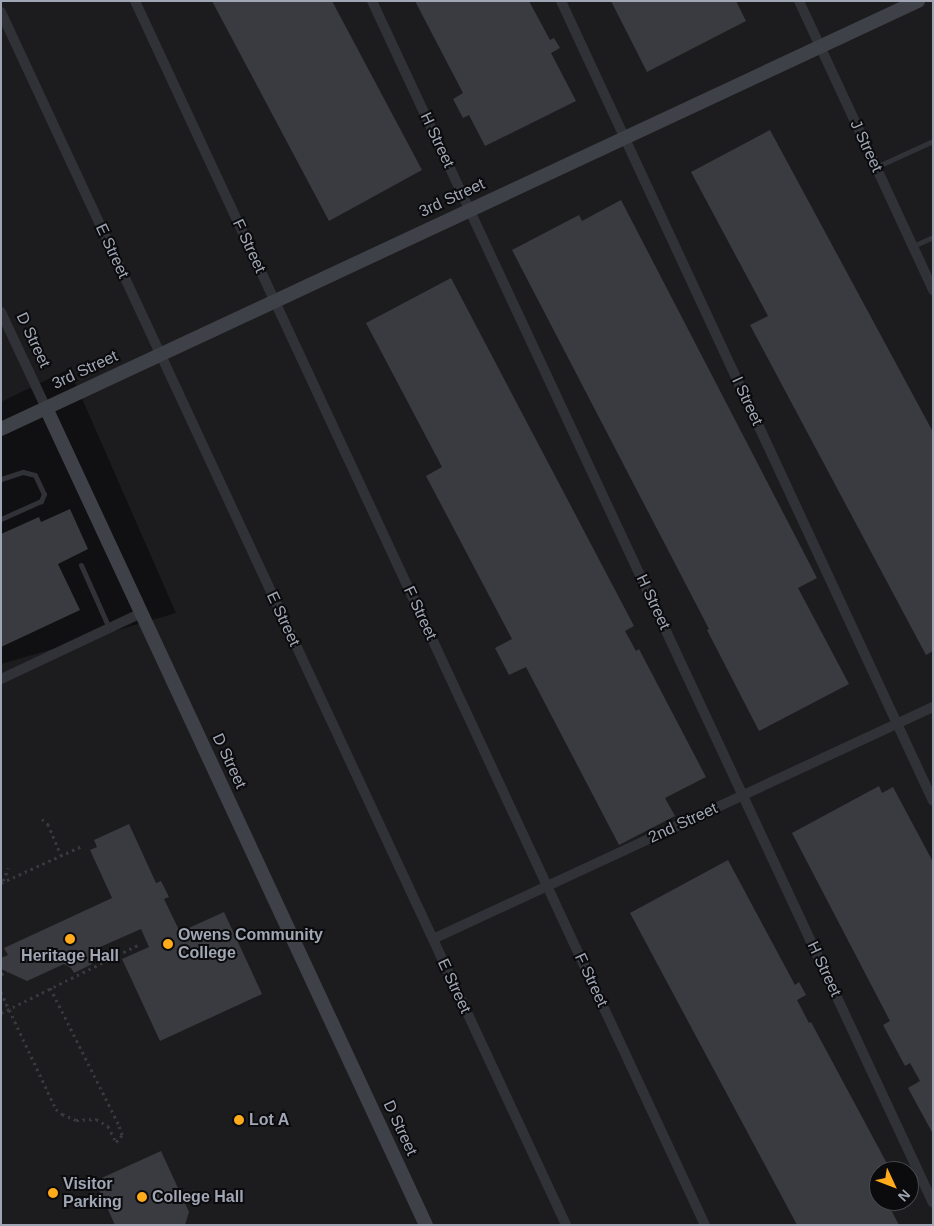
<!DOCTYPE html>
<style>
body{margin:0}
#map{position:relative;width:934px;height:1226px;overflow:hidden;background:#101012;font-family:Helvetica,sans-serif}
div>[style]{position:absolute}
.built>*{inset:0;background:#1c1c1f}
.building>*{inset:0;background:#3a3b40}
.path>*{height:2.5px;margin-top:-1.25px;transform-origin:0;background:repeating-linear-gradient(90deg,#37393e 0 2.5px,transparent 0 6.5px)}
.lane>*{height:5px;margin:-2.5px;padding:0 2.5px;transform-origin:2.5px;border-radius:2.5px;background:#313237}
.street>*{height:10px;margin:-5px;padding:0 5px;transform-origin:5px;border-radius:5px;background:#313237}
.secondary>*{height:14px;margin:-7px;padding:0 7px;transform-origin:7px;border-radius:7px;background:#3e4147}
.dots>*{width:14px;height:14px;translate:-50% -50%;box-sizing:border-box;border:2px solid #0b0b0d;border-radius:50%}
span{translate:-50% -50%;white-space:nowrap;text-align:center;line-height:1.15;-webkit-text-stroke:4px #0b0b0d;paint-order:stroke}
.street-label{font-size:16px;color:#a0a6b4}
.poi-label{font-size:16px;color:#a0a6b4;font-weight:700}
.left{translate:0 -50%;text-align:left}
.frame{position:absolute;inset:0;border:2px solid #a0a6b4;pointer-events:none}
.north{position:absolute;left:869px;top:1161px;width:50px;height:50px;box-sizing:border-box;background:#0b0b0d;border:1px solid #474950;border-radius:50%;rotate:133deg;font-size:14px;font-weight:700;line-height:20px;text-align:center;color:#a0a6b4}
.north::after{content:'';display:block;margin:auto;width:18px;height:22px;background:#ffab1b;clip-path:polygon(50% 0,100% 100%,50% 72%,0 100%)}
</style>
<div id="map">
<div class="built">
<i style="clip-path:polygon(evenodd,1px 1px,933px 1px,933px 1225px,1px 1225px,1px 664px,176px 613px,69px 369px,1px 402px,1px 1px,879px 1171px,909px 1171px,909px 1201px,879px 1201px,879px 1171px)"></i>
</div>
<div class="building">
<i style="clip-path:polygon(212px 1px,332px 1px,422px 170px,329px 221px)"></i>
<i style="clip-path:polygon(415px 1px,529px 1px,550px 40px,554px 38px,560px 48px,551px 53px,576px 101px,485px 146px,469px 115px,463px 118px,453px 99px,463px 93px)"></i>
<i style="clip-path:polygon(611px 1px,736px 1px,746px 21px,647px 72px)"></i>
<i style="clip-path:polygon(770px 130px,933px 432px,933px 651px,926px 655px,750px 325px,768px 316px,691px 172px)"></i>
<i style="clip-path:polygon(621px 200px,817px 578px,798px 588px,849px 684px,759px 731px,707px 630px,709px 629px,512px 250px,579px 215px,582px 221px)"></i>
<i style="clip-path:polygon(451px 278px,634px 626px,625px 631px,636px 651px,639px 649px,706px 777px,665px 798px,675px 816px,619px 845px,526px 667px,509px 675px,495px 648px,512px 639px,426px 476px,442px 467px,366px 323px)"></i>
<i style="clip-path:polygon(70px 509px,88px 549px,58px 564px,80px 610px,1px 647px,1px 534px,39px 517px,41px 522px)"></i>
<i style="clip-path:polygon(879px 786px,882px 793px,893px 787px,933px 862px,933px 1134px,908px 1088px,920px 1081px,910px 1063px,905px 1066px,883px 1025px,890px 1021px,792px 833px)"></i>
<i style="clip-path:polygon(129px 824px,156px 883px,161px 881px,169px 897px,164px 899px,180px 932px,224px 912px,262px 994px,160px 1041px,122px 959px,149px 947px,141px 929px,91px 951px,95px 959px,90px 961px,92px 964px,74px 973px,71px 968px,64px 964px,27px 981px,1px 969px,1px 958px,8px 955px,4px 948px,112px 898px,90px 850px,97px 847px,94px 840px)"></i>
<i style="clip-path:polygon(728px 860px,795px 985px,799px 982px,806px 995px,797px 1000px,809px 1023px,811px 1022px,891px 1171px,879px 1171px,879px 1201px,903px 1201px,890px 1208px,899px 1225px,797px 1225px,630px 913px)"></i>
<i style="clip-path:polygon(161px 1151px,189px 1212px,185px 1225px,115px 1225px,95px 1181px)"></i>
</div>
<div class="path">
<i style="left:42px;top:819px;width:8px;rotate:40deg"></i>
<i style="left:48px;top:824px;width:34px;rotate:67deg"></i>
<i style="left:3px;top:881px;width:14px;rotate:-69deg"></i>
<i style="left:1px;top:883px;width:89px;rotate:-24.6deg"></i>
<i style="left:1px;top:974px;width:7px;rotate:-16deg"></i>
<i style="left:1px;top:992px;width:129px;rotate:64.8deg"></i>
<i style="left:56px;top:1109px;width:8px;rotate:40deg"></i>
<i style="left:62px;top:1114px;width:15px;rotate:23deg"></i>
<i style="left:76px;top:1120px;width:20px;rotate:-3deg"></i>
<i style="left:96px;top:1119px;width:14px;rotate:30deg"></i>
<i style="left:108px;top:1126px;width:18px;rotate:63deg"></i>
<i style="left:116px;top:1142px;width:9px;rotate:-49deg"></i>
<i style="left:122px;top:1135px;width:12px;rotate:-110deg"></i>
<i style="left:118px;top:1124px;width:152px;rotate:-116.6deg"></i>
<i style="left:1px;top:1013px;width:153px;rotate:-26.4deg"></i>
</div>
<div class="lane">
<i style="left:876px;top:167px;width:63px;rotate:-24.5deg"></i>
<i style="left:913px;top:246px;width:22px;rotate:-24deg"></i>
<i style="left:1px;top:479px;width:23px;rotate:-18deg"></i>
<i style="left:23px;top:472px;width:12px;rotate:14deg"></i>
<i style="left:35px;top:475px;width:21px;rotate:65deg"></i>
<i style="left:44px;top:494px;width:8px;rotate:113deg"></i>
<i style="left:41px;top:501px;width:44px;rotate:155.8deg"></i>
<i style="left:81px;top:565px;width:69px;rotate:66deg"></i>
</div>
<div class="street">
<i style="left:135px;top:1px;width:1350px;rotate:65.03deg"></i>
<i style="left:372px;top:1px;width:1326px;rotate:64.98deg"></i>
<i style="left:561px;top:1px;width:882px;rotate:65.06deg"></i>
<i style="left:799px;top:1px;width:319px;rotate:65.1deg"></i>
<i style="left:1px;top:12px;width:1338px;rotate:65.02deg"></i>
<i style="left:1px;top:312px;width:106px;rotate:64.9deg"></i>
<i style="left:1px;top:679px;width:155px;rotate:-25.2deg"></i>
<i style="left:433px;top:939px;width:551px;rotate:-24.89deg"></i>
</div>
<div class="secondary">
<i style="left:46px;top:408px;width:901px;rotate:65.06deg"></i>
<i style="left:1px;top:429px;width:1012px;rotate:-25.02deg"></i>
</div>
<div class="dots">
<i style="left:70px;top:939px;background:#ffab1b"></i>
<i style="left:168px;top:944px;background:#ffab1b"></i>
<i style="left:239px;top:1120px;background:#ffab1b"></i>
<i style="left:53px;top:1193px;background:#ffab1b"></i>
<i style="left:142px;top:1197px;background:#ffab1b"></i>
</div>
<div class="street-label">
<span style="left:437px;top:140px;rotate:65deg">H Street</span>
<span style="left:866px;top:146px;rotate:65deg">J Street</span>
<span style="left:452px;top:198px;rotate:-25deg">3rd Street</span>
<span style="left:249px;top:246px;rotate:65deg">F Street</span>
<span style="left:112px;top:251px;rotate:65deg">E Street</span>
<span style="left:33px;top:340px;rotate:65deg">D Street</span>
<span style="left:85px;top:370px;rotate:-25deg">3rd Street</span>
<span style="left:747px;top:401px;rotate:65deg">I Street</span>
<span style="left:653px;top:602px;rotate:65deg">H Street</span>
<span style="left:420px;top:613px;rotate:65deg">F Street</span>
<span style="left:283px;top:619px;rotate:65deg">E Street</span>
<span style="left:229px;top:761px;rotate:65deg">D Street</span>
<span style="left:683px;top:823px;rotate:-25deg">2nd Street</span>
<span style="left:824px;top:969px;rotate:65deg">H Street</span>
<span style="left:591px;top:980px;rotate:65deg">F Street</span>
<span style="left:454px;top:986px;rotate:65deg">E Street</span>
<span style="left:400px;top:1128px;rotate:65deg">D Street</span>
</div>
<div class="poi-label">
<span class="left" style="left:178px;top:944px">Owens Community<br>College</span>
<span style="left:70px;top:956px">Heritage Hall</span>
<span class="left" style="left:249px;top:1120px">Lot A</span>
<span class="left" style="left:63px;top:1193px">Visitor<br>Parking</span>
<span class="left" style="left:152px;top:1197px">College Hall</span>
</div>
<div class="frame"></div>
<div class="north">N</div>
</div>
